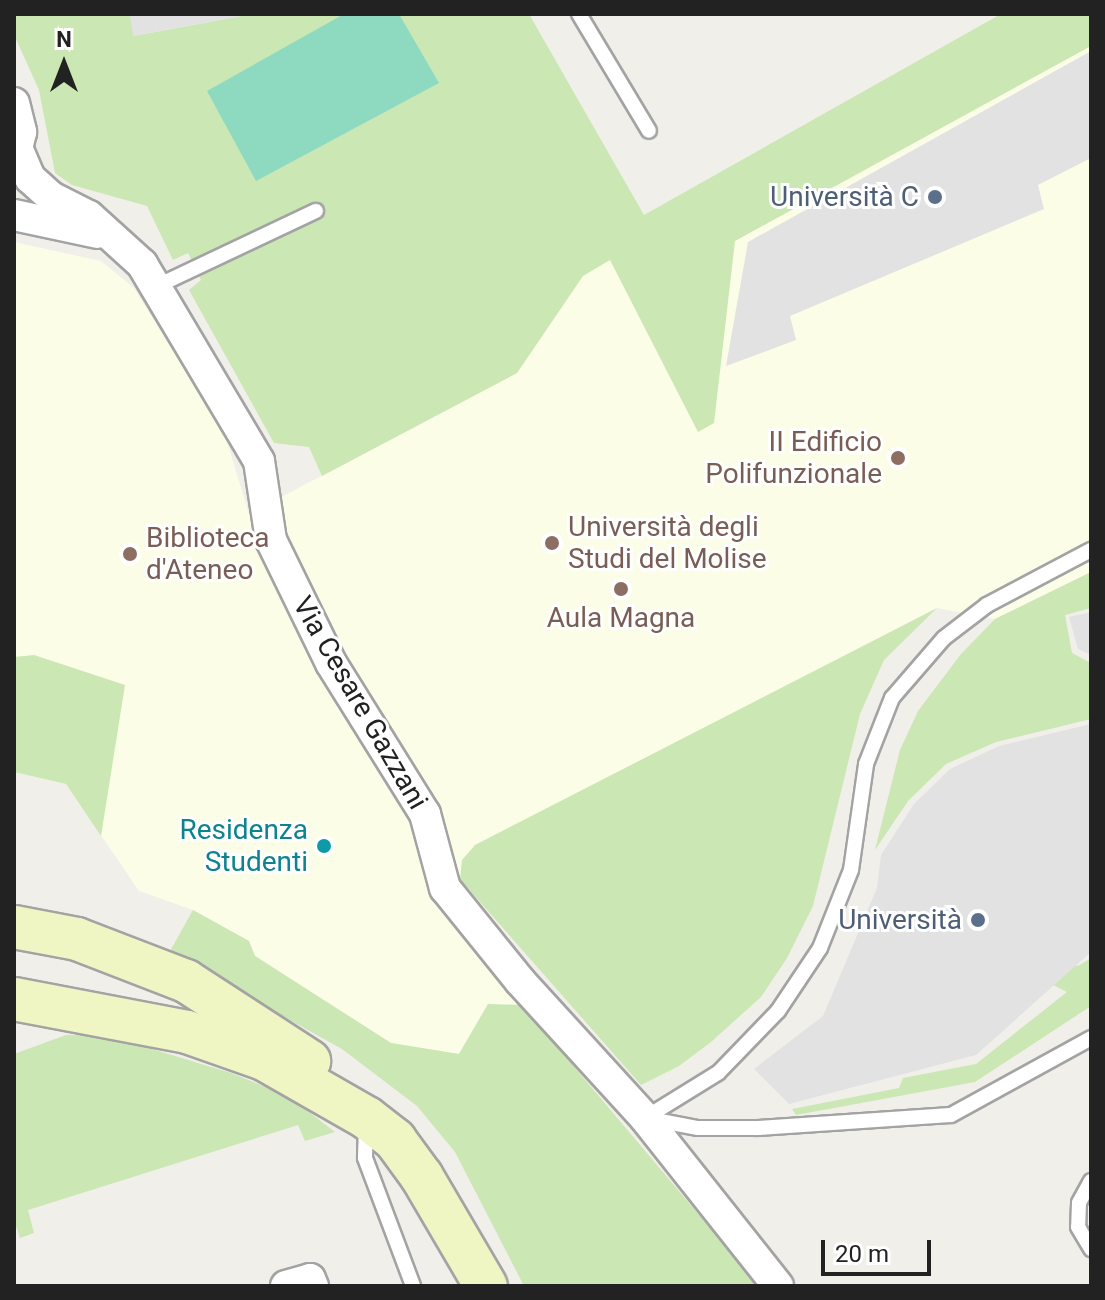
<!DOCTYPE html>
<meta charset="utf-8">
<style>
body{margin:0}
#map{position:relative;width:1105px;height:1300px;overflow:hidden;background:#f1efe9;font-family:Roboto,sans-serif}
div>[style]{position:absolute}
.education>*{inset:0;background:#fcfde6}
.grass>*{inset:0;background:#cae7b4}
.pitch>*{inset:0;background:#8edac1}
.parking>*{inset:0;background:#e2e2e2}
.roads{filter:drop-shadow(2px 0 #a3a3a3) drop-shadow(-2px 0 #a3a3a3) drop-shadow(0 2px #a3a3a3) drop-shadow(0 -2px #a3a3a3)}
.lane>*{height:14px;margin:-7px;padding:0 7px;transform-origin:7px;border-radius:7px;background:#fff}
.street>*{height:30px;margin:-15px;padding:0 15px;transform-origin:15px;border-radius:15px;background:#fff}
.secondary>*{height:42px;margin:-21px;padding:0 21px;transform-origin:21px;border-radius:21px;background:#f0f6c3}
.dots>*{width:22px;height:22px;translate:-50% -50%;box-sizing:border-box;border:4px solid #fff;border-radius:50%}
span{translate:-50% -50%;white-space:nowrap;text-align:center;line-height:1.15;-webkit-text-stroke:6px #fff;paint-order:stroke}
.service-label{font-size:28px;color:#4e5e75}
.right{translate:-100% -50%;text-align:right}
.education-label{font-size:28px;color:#785e54}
.left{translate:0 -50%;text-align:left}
.street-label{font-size:28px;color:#222}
.culture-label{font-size:28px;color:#0d838f}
.frame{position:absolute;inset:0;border:16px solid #222;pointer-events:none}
.north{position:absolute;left:24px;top:24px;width:80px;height:80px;-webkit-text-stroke:6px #fff;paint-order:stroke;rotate:0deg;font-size:22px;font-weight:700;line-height:32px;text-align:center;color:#222}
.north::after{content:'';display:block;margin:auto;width:28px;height:36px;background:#222;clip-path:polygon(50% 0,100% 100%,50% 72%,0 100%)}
.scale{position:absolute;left:821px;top:1240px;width:110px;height:36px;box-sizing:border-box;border:4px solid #222;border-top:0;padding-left:10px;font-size:24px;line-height:28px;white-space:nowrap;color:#222;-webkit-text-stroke:6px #fff;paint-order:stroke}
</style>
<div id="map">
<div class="education">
<i style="clip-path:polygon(1038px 14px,1091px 14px,1091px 572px,995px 619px,937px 608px,460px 879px,509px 938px,486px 958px,522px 1005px,488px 1004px,459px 1054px,391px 1043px,255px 956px,249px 941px,193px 910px,139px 891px,66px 784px,14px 772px,14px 242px,101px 261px,134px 288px,225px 435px,249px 514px,517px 373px,583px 275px)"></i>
</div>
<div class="grass">
<i style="clip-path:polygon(14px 14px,130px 14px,134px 36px,252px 14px,529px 14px,644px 215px,1001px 14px,1091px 14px,1091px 46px,735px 241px,714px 423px,698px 432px,610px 260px,583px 276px,517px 373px,322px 476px,309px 447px,274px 443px,189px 290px,201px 280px,188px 253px,173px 260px,147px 206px,72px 185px,55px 173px,39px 90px,16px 39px)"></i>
<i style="clip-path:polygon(1091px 572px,1091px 608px,1065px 615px,1072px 653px,1091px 663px,1091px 719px,996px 742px,946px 764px,908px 801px,875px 850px,900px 750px,918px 711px,961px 654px,995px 619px)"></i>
<i style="clip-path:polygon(937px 608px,884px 660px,860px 714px,813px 906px,787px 958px,761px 997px,711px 1042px,679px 1066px,641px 1085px,460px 879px,462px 860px,475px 845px)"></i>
<i style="clip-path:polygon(34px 655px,125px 685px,101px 836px,66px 784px,14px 772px,14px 657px)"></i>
<i style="clip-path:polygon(915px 895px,1078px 966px,1091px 958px,1091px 1006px,975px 1082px,796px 1115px,792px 1109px,899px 1088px,903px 1078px,976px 1064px,1067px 992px,898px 907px)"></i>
<i style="clip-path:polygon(193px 910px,249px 941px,255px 956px,391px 1043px,459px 1054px,488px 1004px,522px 1005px,759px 1286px,524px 1286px,455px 1152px,417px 1106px,342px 1049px,169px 953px)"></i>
<i style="clip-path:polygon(66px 1035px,106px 1035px,231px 1073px,288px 1096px,335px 1132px,305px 1141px,298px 1125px,28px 1210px,34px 1233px,20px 1238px,14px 1220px,14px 1054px)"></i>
</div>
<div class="pitch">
<i style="clip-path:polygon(344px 14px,399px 14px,439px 83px,256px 181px,207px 91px)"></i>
</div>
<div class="parking">
<i style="clip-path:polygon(130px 14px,252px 14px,133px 36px)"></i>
<i style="clip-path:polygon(1091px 51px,1091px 158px,1038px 185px,1044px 209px,790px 316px,796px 340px,726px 366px,748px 242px)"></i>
<i style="clip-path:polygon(1091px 612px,1091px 655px,1078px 649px,1069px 617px)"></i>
<i style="clip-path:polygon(1091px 724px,1091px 952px,976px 1055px,789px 1104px,754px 1069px,823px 1016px,877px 888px,881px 855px,914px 804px,950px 769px,999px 746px)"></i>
</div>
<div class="roads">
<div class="lane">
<i style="left:579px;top:14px;width:136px;rotate:59.1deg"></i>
<i style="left:155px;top:287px;width:178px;rotate:-25.3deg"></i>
<i style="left:645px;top:1118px;width:86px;rotate:-31.7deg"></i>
<i style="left:718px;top:1073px;width:86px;rotate:-45.9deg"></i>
<i style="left:778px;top:1011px;width:76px;rotate:-56.3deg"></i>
<i style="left:820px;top:948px;width:84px;rotate:-68.3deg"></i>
<i style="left:851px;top:870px;width:107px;rotate:-81.9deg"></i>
<i style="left:866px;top:764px;width:71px;rotate:-68.5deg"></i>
<i style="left:892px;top:698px;width:79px;rotate:-49.1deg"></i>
<i style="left:944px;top:638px;width:54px;rotate:-37.5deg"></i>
<i style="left:987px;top:605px;width:118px;rotate:-27.9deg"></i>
<i style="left:650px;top:1119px;width:49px;rotate:10.6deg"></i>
<i style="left:698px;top:1128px;width:60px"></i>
<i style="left:758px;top:1128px;width:193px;rotate:-3.9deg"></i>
<i style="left:951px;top:1115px;width:160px;rotate:-28.8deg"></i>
<i style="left:366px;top:1127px;width:31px;rotate:92deg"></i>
<i style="left:365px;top:1158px;width:137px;rotate:69.4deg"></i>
<i style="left:1091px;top:1181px;width:25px;rotate:119deg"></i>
<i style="left:1079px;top:1203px;width:24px;rotate:92deg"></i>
<i style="left:1078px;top:1227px;width:26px;rotate:59deg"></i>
</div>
<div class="street">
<i style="left:14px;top:103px;width:30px;rotate:76deg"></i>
<i style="left:21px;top:132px;width:31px;rotate:103deg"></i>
<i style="left:19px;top:152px;width:28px;rotate:67deg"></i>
<i style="left:30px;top:178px;width:28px;rotate:42deg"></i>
<i style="left:51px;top:197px;width:42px;rotate:26.6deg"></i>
<i style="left:89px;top:216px;width:72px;rotate:42.2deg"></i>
<i style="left:142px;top:264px;width:229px;rotate:59.3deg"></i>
<i style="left:259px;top:461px;width:80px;rotate:81.4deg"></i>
<i style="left:271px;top:540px;width:137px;rotate:64deg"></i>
<i style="left:331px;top:663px;width:178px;rotate:58.1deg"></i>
<i style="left:425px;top:814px;width:77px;rotate:74.9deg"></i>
<i style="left:445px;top:888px;width:119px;rotate:51.1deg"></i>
<i style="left:520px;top:981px;width:185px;rotate:47.6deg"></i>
<i style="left:645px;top:1118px;width:214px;rotate:51.6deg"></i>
<i style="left:14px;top:215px;width:85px;rotate:12.2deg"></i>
<i style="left:286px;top:1286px;width:25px;rotate:-16deg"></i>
<i style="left:310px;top:1279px;width:8px;rotate:67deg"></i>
</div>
<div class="secondary">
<i style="left:14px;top:927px;width:64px;rotate:10.8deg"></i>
<i style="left:77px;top:939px;width:117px;rotate:21.1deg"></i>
<i style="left:186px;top:981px;width:147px;rotate:33deg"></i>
<i style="left:14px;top:999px;width:176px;rotate:10.8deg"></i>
<i style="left:187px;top:1032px;width:82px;rotate:19.3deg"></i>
<i style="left:264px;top:1059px;width:119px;rotate:29.8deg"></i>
<i style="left:367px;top:1118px;width:36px;rotate:38deg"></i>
<i style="left:395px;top:1140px;width:46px;rotate:53.9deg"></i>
<i style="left:422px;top:1177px;width:126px;rotate:59.6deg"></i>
</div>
</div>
<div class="dots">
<i style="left:935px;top:197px;background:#5c6f8a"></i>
<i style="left:898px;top:458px;background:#8d6e63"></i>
<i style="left:552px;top:543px;background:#8d6e63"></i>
<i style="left:130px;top:554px;background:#8d6e63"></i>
<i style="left:621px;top:589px;background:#8d6e63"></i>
<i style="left:324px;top:846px;background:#0f9aa8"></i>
<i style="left:978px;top:920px;background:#5c6f8a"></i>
</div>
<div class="service-label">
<span class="right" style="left:919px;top:197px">Università C</span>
<span class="right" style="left:962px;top:920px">Università</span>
</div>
<div class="education-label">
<span class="right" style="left:882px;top:458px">II Edificio<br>Polifunzionale</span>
<span class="left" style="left:568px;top:543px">Università degli<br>Studi del Molise</span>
<span class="left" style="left:146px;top:554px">Biblioteca<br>d'Ateneo</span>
<span style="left:621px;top:618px">Aula Magna</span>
</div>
<div class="street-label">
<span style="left:360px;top:703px;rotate:60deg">Via Cesare Gazzani</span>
</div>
<div class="culture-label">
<span class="right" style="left:308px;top:846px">Residenza<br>Studenti</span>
</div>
<div class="frame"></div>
<div class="north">N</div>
<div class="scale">20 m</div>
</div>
